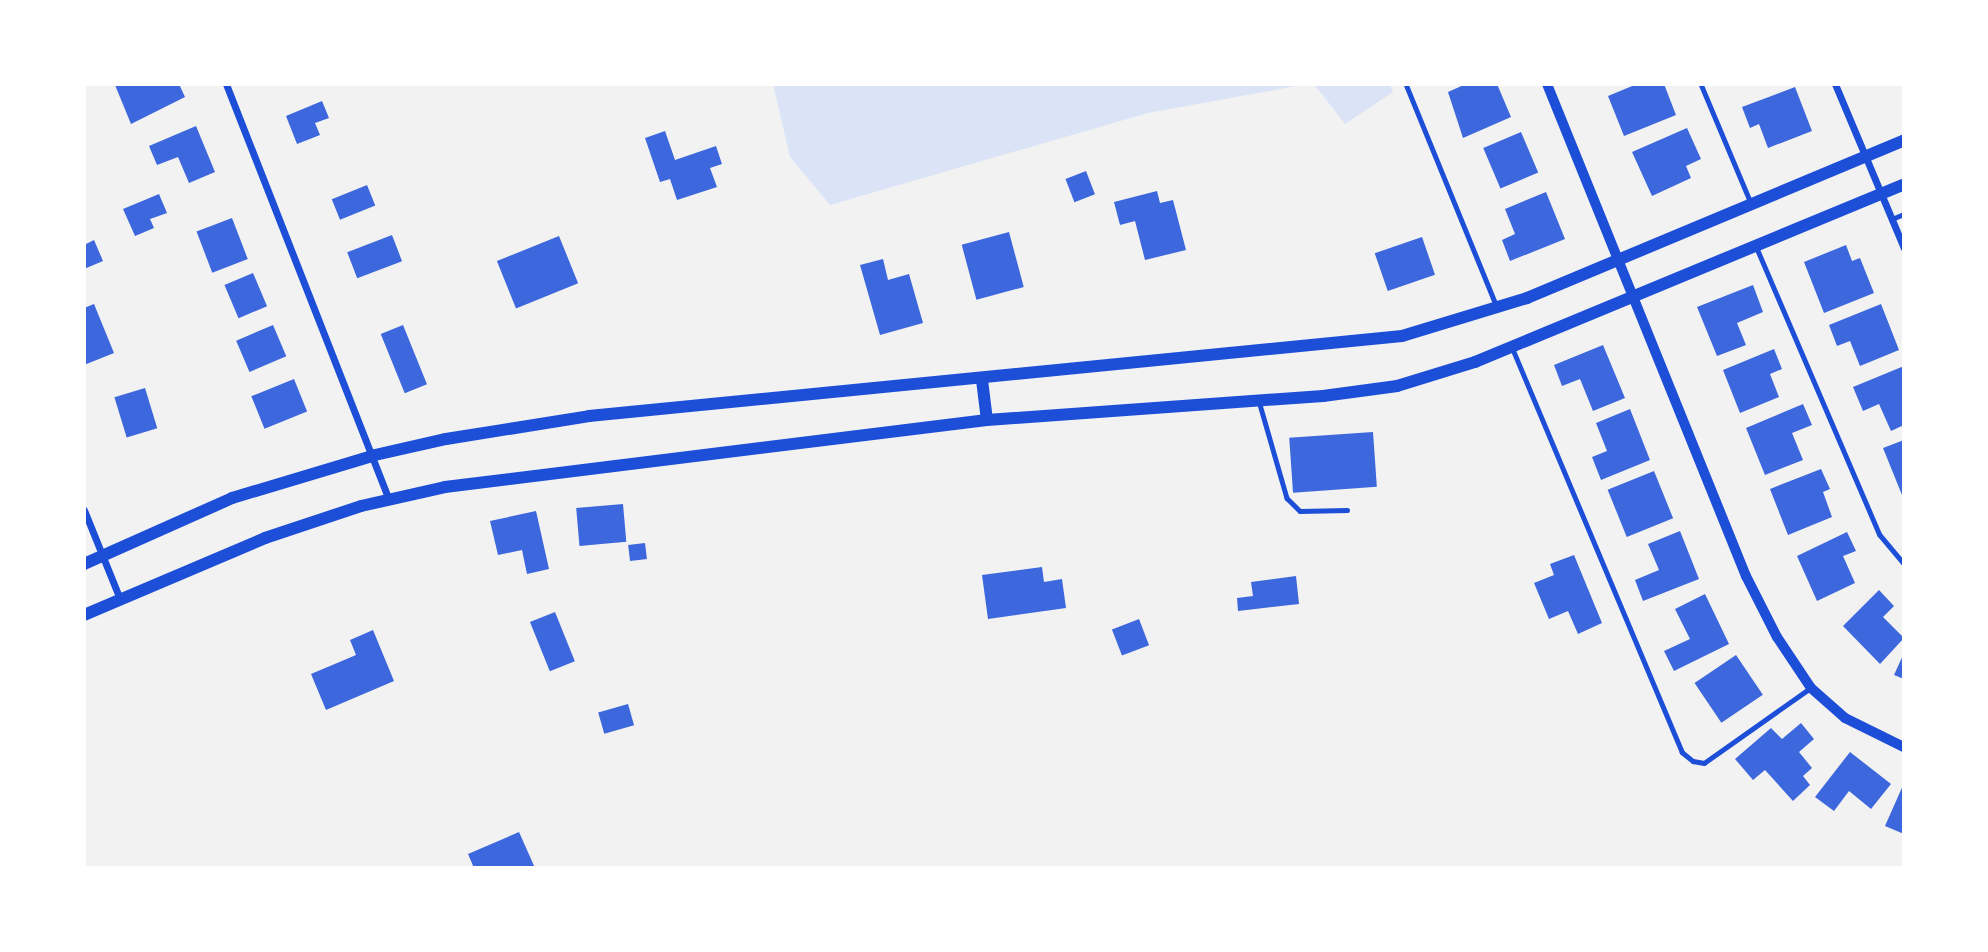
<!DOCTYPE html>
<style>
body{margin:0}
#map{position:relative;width:1988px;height:952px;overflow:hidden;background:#f2f2f2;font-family:"Libre Baskerville",serif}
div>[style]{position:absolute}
.green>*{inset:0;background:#dbe4f7}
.building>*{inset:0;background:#3d67dc;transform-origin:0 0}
.service>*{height:4.5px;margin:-2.25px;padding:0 2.25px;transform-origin:2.25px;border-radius:2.25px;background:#1d4ed8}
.minor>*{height:7px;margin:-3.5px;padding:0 3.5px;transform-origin:3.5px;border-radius:3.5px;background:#1d4ed8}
.tertiary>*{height:10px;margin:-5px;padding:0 5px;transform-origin:5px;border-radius:5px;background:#1d4ed8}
.secondary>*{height:12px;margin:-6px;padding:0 6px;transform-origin:6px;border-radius:6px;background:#1d4ed8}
span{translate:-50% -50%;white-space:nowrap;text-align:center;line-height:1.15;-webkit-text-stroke:5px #fff;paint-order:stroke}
.frame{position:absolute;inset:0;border:86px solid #fff;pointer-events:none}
</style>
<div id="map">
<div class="green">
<i style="clip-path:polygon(773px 84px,1307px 84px,1148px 113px,830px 205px,790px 157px)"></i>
<i style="clip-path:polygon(1314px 84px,1390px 84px,1393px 92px,1345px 124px)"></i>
</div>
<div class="building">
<i style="clip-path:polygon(179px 84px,185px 97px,131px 124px,115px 85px)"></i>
<i style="clip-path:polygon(1466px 84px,1497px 84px,1511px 117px,1463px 138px,1448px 92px)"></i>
<i style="clip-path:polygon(1637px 84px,1664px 84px,1676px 115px,1624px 136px,1608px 96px)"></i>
<i style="clip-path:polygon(1795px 87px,1812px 131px,1768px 148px,1759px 124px,1750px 128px,1742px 107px)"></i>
<i style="clip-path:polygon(322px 101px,329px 118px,315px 123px,320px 135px,297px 144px,286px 116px)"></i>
<i style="clip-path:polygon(196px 126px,215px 172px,189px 183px,178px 157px,157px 165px,149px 146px)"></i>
<i style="clip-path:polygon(1687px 128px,1701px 159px,1686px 166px,1691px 178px,1652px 196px,1632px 152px)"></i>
<i style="clip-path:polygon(665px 131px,675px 160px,716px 146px,722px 164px,710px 168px,717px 187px,677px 200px,670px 179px,660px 182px,645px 138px)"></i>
<i style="left:1521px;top:132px;width:44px;height:41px;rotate:67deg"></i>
<i style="left:1086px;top:171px;width:25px;height:22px;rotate:69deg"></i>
<i style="left:367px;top:185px;width:22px;height:38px;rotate:68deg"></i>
<i style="clip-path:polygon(1157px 191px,1160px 203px,1173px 200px,1186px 250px,1145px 260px,1135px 221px,1120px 225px,1114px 202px)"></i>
<i style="clip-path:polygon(1546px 192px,1565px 239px,1510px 261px,1502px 240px,1515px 234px,1505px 209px)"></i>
<i style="clip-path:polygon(159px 194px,167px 213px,150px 219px,154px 228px,135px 236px,123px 209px)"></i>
<i style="left:232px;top:218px;width:44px;height:38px;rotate:69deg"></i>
<i style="left:1009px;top:232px;width:57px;height:49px;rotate:75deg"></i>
<i style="left:392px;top:235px;width:28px;height:48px;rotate:69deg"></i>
<i style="left:559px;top:236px;width:51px;height:67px;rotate:68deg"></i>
<i style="left:1422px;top:237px;width:40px;height:50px;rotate:71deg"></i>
<i style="clip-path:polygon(94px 240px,103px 261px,84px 269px,84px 245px)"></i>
<i style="clip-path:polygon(1846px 245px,1852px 261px,1860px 258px,1874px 293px,1824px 313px,1804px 262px)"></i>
<i style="clip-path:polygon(883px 259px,888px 280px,909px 274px,923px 323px,880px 335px,860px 265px)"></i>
<i style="left:253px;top:273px;width:36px;height:31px;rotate:67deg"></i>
<i style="clip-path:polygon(1753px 285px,1763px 312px,1737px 323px,1746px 345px,1717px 356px,1697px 307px)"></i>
<i style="clip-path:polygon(94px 304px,114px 353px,84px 365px,84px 308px)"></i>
<i style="clip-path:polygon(1881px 304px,1899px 350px,1860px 366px,1850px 341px,1837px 346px,1829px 325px)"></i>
<i style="left:273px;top:325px;width:34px;height:40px;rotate:67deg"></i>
<i style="left:403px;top:325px;width:64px;height:24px;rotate:68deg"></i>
<i style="clip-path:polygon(1603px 345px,1625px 398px,1593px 411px,1580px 379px,1562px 386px,1554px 365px)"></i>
<i style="clip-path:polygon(1774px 349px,1782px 369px,1770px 374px,1779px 397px,1740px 413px,1723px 370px)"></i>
<i style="clip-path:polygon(1904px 366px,1904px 425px,1891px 431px,1879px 404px,1863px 411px,1853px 387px)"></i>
<i style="left:294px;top:379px;width:35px;height:46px;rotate:68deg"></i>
<i style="left:145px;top:388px;width:42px;height:32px;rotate:73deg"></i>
<i style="clip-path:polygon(1803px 404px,1812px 425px,1792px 433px,1803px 460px,1765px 475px,1746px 428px)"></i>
<i style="clip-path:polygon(1630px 409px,1650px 460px,1601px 480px,1592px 457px,1607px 451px,1596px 423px)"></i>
<i style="left:1373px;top:432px;width:55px;height:84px;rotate:86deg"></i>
<i style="clip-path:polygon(1904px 440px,1904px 494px,1902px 495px,1883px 448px)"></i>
<i style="clip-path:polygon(1821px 469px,1830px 489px,1823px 492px,1832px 517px,1788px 535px,1770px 489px)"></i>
<i style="left:1654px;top:471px;width:51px;height:50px;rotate:68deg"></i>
<i style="left:623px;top:504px;width:38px;height:47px;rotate:85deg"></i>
<i style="clip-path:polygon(536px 511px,549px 569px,527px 574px,522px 550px,498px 555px,490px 521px)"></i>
<i style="clip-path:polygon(1680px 531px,1699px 579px,1643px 601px,1635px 580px,1659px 570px,1648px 544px)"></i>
<i style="clip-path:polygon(1847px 532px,1856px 551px,1843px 556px,1855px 583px,1817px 601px,1797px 556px)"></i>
<i style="left:645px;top:543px;width:16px;height:17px;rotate:83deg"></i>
<i style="clip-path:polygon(1574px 555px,1602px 623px,1578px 634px,1568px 611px,1549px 619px,1534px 583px,1554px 575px,1550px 564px)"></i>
<i style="clip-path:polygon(1042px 567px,1044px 582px,1062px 579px,1066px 608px,988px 619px,982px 575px)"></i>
<i style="clip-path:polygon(1296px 576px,1299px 604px,1238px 611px,1237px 598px,1253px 596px,1251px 582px)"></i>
<i style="clip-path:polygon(1879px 590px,1894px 606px,1883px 617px,1904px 638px,1880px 664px,1843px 626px)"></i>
<i style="clip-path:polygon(1705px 594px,1729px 644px,1674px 671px,1664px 651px,1690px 639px,1675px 609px)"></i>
<i style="left:555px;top:612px;width:53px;height:27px;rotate:68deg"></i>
<i style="left:1139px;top:619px;width:28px;height:29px;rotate:69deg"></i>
<i style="clip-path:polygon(373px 630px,394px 681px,326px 710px,311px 674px,356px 655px,350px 640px)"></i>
<i style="clip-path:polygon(1904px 653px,1904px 679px,1894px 675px)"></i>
<i style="left:1736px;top:655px;width:48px;height:50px;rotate:56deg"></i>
<i style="left:628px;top:704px;width:22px;height:31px;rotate:74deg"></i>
<i style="clip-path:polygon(1801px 723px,1814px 739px,1799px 752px,1812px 768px,1803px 776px,1810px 785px,1793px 801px,1765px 770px,1753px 780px,1735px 759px,1771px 728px,1782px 739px)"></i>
<i style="clip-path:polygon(1850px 752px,1891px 784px,1871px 809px,1849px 791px,1834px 811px,1815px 797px)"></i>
<i style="clip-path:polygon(1904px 783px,1904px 834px,1885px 826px)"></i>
<i style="clip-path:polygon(519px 832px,535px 868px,474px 868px,468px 854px)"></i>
</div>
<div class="service">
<i style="left:1406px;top:84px;width:241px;rotate:67.8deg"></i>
<i style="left:1701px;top:84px;width:129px;rotate:67.2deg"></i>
<i style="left:1892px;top:219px;width:13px;rotate:-23deg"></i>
<i style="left:1756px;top:246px;width:314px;rotate:66.8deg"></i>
<i style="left:1880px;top:535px;width:38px;rotate:50deg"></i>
<i style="left:1512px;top:347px;width:439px;rotate:67.2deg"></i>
<i style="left:1682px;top:752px;width:14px;rotate:39deg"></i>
<i style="left:1693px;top:761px;width:11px;rotate:10deg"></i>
<i style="left:1704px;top:763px;width:128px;rotate:-35.2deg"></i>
<i style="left:1259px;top:401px;width:101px;rotate:73.9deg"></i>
<i style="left:1287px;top:498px;width:18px;rotate:45deg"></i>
<i style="left:1300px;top:511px;width:47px;rotate:-1.2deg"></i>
</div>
<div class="minor">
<i style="left:226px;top:84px;width:447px;rotate:68.6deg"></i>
<i style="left:1835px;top:84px;width:178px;rotate:67.2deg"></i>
<i style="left:84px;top:510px;width:96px;rotate:68deg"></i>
</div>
<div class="tertiary">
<i style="left:1547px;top:84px;width:531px;rotate:67.98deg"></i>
<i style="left:1746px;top:576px;width:68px;rotate:63.1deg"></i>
<i style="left:1777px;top:637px;width:61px;rotate:56.3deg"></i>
<i style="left:1811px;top:688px;width:45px;rotate:41.4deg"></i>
<i style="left:1845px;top:718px;width:66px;rotate:26.2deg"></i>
</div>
<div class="secondary">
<i style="left:982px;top:380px;width:40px;rotate:82.9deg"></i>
<i style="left:84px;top:564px;width:162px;rotate:-24deg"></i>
<i style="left:232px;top:498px;width:149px;rotate:-16.7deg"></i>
<i style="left:375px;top:455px;width:73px;rotate:-12.7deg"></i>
<i style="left:446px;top:439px;width:145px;rotate:-9.1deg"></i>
<i style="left:589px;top:416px;width:817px;rotate:-5.62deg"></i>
<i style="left:1402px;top:336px;width:131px;rotate:-16.9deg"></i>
<i style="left:1527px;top:298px;width:409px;rotate:-22.7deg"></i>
<i style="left:84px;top:615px;width:197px;rotate:-23deg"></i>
<i style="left:265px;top:538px;width:101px;rotate:-18.4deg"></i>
<i style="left:361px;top:506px;width:86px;rotate:-12.7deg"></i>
<i style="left:445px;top:487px;width:546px;rotate:-7.05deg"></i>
<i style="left:987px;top:420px;width:337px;rotate:-4.1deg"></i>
<i style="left:1323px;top:396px;width:75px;rotate:-7.7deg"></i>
<i style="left:1397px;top:386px;width:82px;rotate:-17.1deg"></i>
<i style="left:1475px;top:362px;width:464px;rotate:-22.5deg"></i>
</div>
<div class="frame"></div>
</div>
